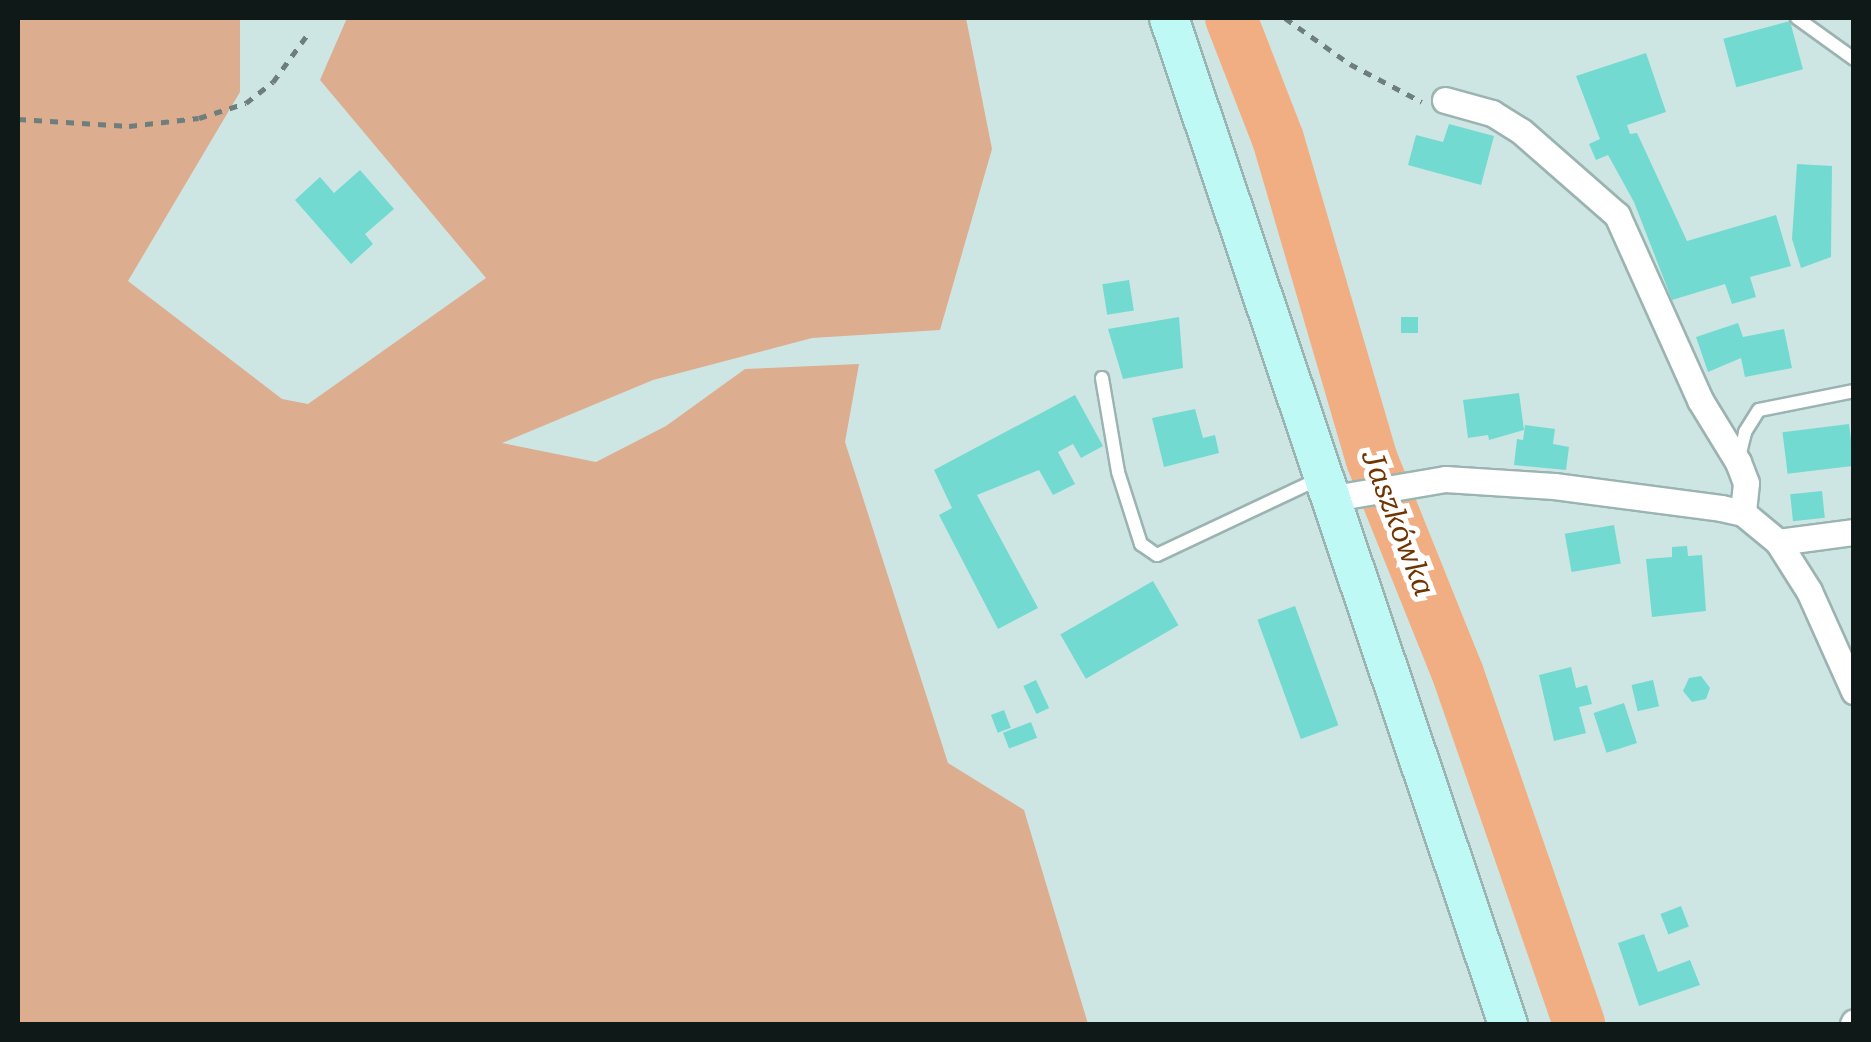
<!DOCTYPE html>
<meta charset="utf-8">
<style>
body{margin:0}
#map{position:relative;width:1871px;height:1042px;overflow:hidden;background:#cde6e3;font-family:"Roboto Serif",serif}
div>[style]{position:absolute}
.green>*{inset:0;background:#ddad90}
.river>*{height:52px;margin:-26px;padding:0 26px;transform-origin:26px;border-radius:26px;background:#f1ae83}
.building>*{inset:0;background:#72dad1;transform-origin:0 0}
.path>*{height:5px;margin-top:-2.5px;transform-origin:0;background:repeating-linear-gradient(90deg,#6d7e7c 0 8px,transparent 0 16px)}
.roads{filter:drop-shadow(2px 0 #9bb3b1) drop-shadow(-2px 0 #9bb3b1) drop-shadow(0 2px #9bb3b1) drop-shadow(0 -2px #9bb3b1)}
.lane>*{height:12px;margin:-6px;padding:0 6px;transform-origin:6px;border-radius:6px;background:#fff}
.street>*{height:25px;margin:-12.5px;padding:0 12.5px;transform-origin:12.5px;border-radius:12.5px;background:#fff}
.secondary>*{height:38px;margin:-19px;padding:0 19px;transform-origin:19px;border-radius:19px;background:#bef9f5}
span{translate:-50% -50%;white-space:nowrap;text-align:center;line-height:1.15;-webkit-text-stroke:10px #fff;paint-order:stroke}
.water-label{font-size:30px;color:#703400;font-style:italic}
.frame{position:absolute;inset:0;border:20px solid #0f1918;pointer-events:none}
</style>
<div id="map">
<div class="green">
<i style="clip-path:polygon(18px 18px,240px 18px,240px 92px,128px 281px,282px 399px,308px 404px,486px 278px,320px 80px,347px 18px,966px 18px,992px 149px,940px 330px,812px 338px,653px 380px,502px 443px,596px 462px,666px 426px,745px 369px,859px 364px,845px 442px,948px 763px,1024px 810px,1088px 1024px,18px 1024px)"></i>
</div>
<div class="river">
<i style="left:1231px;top:18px;width:130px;rotate:68.8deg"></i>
<i style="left:1278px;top:139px;width:334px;rotate:73.7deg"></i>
<i style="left:1372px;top:460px;width:231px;rotate:68.1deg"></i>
<i style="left:1458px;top:674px;width:370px;rotate:70.9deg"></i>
</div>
<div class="building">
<i style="left:1790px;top:21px;width:50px;height:69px;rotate:75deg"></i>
<i style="clip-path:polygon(1646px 53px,1666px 112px,1627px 125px,1630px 134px,1637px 133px,1687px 241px,1776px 215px,1791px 266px,1750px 277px,1756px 297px,1732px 304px,1725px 284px,1672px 300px,1634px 202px,1608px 155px,1596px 160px,1589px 144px,1600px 139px,1576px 76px)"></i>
<i style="clip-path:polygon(1449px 124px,1494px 136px,1481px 185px,1408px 165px,1416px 135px,1443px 142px)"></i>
<i style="clip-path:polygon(1797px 164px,1832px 166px,1831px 257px,1801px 268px,1792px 239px)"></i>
<i style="clip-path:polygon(360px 170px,394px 209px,365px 234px,373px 244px,351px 264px,295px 200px,320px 177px,334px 193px)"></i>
<i style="left:1129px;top:280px;width:31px;height:27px;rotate:81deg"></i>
<i style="clip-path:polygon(1179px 317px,1183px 368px,1123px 379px,1108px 329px)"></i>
<i style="left:1401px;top:317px;width:17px;height:16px"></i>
<i style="clip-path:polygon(1738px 323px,1743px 337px,1784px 329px,1792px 368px,1745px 377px,1741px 358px,1708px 372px,1696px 337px)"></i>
<i style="clip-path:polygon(1519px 393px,1524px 430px,1489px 440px,1488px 435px,1468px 438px,1463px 400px)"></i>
<i style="clip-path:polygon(1075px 395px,1103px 446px,1081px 458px,1073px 444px,1058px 452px,1075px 484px,1053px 495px,1039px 470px,977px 495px,1038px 608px,998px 629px,939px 515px,952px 508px,934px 470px)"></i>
<i style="clip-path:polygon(1195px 409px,1203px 438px,1215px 435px,1219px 453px,1164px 467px,1152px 418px)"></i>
<i style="left:1849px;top:424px;width:42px;height:67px;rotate:83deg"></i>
<i style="clip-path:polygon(1525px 425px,1555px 429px,1553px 444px,1569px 447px,1566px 470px,1514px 465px,1517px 439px,1523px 440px)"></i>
<i style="left:1822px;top:491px;width:27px;height:32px;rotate:84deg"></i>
<i style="left:1614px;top:525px;width:39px;height:50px;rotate:80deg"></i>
<i style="clip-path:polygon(1687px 546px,1688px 556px,1702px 555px,1706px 611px,1652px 617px,1646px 559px,1672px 557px,1672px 547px)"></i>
<i style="left:1153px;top:581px;width:51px;height:107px;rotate:60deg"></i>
<i style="left:1295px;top:606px;width:127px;height:40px;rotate:70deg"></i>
<i style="clip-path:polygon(1571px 667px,1576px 688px,1587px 685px,1592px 704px,1579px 707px,1586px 733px,1554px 741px,1539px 675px)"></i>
<i style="clip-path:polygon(1701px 676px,1710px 688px,1706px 699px,1692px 702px,1683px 691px,1689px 678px)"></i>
<i style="left:1036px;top:680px;width:31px;height:14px;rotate:65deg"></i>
<i style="left:1653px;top:680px;width:27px;height:22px;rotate:77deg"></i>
<i style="left:1624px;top:703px;width:42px;height:32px;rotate:72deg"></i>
<i style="left:1004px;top:710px;width:19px;height:14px;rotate:69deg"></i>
<i style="left:1031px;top:722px;width:17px;height:30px;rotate:69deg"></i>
<i style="left:1681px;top:906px;width:22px;height:22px;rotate:69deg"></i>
<i style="clip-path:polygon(1644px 934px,1658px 972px,1690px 960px,1700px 985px,1639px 1006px,1618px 943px)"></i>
</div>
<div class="path">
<i style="left:1285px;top:18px;width:80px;rotate:35.3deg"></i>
<i style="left:1350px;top:64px;width:81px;rotate:27.8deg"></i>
<i style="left:18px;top:119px;width:111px;rotate:3.6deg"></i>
<i style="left:129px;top:126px;width:70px;rotate:-6.5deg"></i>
<i style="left:199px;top:118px;width:49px;rotate:-17.7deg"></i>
<i style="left:246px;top:103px;width:34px;rotate:-38deg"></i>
<i style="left:273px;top:82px;width:63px;rotate:-54deg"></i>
</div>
<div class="roads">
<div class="lane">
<i style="left:1797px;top:18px;width:70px;rotate:35.7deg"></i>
<i style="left:1102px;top:378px;width:95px;rotate:80.3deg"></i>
<i style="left:1118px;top:472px;width:76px;rotate:72.3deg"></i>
<i style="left:1141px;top:544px;width:19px;rotate:35deg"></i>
<i style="left:1157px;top:555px;width:181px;rotate:-25.2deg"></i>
<i style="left:1738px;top:461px;width:30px;rotate:-76deg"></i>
<i style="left:1745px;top:432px;width:26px;rotate:-58deg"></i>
<i style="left:1759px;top:410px;width:97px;rotate:-11.3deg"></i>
</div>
<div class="street">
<i style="left:1445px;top:100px;width:49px;rotate:15.5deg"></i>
<i style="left:1492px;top:113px;width:34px;rotate:32deg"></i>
<i style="left:1521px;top:131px;width:128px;rotate:41.2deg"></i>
<i style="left:1617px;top:215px;width:203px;rotate:65.8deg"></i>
<i style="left:1700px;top:400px;width:73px;rotate:58.5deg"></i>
<i style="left:1738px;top:462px;width:22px;rotate:69deg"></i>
<i style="left:1746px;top:483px;width:30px;rotate:96deg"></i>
<i style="left:1328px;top:499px;width:119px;rotate:-9.7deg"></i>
<i style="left:1445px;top:479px;width:109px;rotate:3.7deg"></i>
<i style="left:1554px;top:486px;width:168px;rotate:7.5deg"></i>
<i style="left:1721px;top:508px;width:23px;rotate:13deg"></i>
<i style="left:1743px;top:513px;width:45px;rotate:39.6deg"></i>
<i style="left:1778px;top:542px;width:77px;rotate:-7.5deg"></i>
<i style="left:1778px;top:542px;width:58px;rotate:57.7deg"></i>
<i style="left:1809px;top:591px;width:110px;rotate:65.8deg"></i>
<i style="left:1853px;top:1024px;width:2px;rotate:-63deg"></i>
</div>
<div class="secondary">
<i style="left:1169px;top:18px;width:1062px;rotate:71.38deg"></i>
</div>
</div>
<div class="water-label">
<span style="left:1398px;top:523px;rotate:69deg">Jaszkówka</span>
</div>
<div class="frame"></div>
</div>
